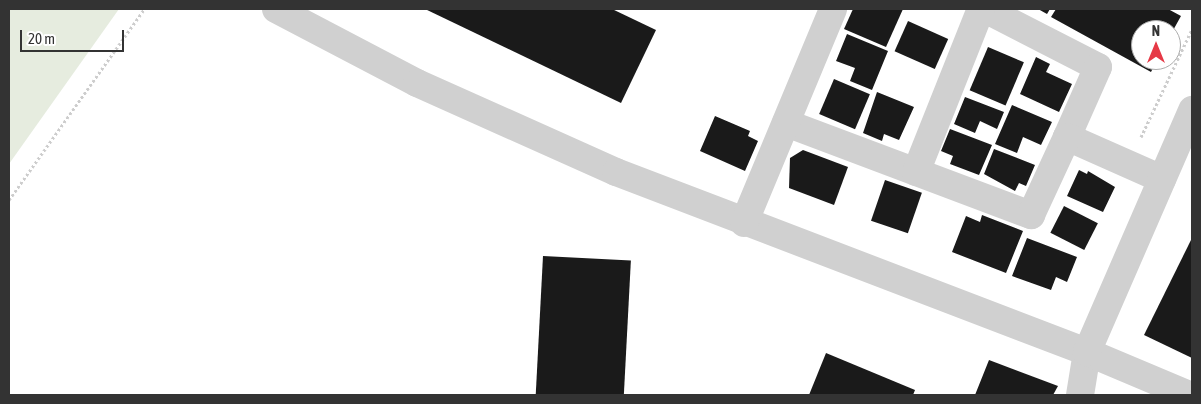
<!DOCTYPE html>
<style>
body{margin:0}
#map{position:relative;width:1201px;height:404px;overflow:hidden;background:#fff;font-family:"Asap Condensed",sans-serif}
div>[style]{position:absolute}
.green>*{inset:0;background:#e6ecdf}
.building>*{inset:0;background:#1a1a1a;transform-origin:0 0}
.path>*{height:3px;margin-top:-1.5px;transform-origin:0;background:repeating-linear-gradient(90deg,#cdcdcd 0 2.5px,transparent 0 5px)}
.minor>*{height:28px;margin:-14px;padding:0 14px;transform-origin:14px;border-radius:14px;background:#d0d0d0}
span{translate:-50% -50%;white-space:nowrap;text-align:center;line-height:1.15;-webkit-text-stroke:5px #fff;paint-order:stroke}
.frame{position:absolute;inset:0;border:10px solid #333;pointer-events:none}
.north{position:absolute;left:1131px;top:20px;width:50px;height:50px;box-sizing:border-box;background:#fff;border:1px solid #adadad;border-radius:50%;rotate:0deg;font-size:14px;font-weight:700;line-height:20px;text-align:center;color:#333}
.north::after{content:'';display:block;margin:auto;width:18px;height:22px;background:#e63946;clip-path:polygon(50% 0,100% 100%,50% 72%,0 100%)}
.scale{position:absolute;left:20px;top:30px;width:104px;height:22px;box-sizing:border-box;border:2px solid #333;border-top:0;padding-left:6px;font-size:15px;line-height:18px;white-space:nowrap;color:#333;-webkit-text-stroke:4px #fff;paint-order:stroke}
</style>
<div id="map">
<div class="green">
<i style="clip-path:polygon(9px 9px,119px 9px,9px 164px)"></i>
</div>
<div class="building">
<i style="clip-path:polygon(425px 9px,612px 9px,656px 30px,621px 103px)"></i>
<i style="clip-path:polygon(853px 9px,903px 9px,886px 47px,844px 29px)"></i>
<i style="clip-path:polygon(1038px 9px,1050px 9px,1047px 14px)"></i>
<i style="clip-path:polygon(1056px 9px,1168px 9px,1181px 16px,1171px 34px,1171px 30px,1141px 30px,1141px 60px,1157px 60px,1151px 72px,1051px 17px)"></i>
<i style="left:908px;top:21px;width:44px;height:33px;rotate:24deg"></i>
<i style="clip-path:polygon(847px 34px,888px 51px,872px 90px,850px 81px,855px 68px,836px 61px)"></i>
<i style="left:988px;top:47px;width:39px;height:47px;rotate:23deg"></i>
<i style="clip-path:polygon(1036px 57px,1050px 64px,1046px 72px,1072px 84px,1059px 112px,1020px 94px)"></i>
<i style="left:834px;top:79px;width:39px;height:38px;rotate:23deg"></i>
<i style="clip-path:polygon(877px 92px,914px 107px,899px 140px,884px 134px,882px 141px,863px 133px)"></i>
<i style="clip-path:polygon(965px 97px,1004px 112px,997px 129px,980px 121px,975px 133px,954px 124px)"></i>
<i style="clip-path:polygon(1012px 105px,1052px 122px,1041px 145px,1023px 137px,1017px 153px,995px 144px)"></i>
<i style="clip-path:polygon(715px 116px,750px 131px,748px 136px,758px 141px,745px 171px,700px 151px)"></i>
<i style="clip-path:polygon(950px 129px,992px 145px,979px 175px,950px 164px,953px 156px,941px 151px)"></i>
<i style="clip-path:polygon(994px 149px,1035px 165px,1026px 186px,1019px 183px,1015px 191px,984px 174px)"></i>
<i style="clip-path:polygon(803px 150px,848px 167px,834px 205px,789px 188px,790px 158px)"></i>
<i style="clip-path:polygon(1079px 170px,1087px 174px,1088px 171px,1115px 187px,1103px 212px,1067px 196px)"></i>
<i style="left:885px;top:180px;width:39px;height:43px;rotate:19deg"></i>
<i style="left:1064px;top:206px;width:38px;height:30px;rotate:27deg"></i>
<i style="clip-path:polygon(982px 215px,1023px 231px,1006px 273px,952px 252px,966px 216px,980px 222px)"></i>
<i style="clip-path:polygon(1027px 238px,1077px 257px,1067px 282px,1056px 277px,1051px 290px,1012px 276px)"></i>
<i style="clip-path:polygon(1192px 238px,1192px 358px,1144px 335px)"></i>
<i style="left:543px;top:256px;width:88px;height:139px;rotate:3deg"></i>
<i style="clip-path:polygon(826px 353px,915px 390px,913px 395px,809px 395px)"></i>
<i style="clip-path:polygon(989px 360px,1058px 386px,1053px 395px,975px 395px)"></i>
</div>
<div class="path">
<i style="left:1141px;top:137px;width:119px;rotate:-64.7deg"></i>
<i style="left:9px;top:200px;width:234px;rotate:-54.7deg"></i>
</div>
<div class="minor">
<i style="left:276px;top:9px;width:159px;rotate:27.7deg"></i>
<i style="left:417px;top:83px;width:218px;rotate:24.1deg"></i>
<i style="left:616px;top:172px;width:504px;rotate:20.92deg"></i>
<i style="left:1087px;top:352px;width:44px;rotate:99.2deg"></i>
<i style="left:985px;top:9px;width:127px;rotate:27.2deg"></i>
<i style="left:1098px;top:67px;width:77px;rotate:113.9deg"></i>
<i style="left:1067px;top:137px;width:104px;rotate:23.9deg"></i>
<i style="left:786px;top:123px;width:262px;rotate:20.6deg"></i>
<i style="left:1031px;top:215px;width:86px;rotate:-65.2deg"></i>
<i style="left:916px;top:172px;width:175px;rotate:-68.3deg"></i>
<i style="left:744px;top:223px;width:232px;rotate:-67.4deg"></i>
<i style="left:1189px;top:395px;width:111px;rotate:-157.1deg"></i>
<i style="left:1087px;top:352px;width:264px;rotate:-66.5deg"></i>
</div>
<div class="frame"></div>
<div class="north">N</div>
<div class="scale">20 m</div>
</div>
